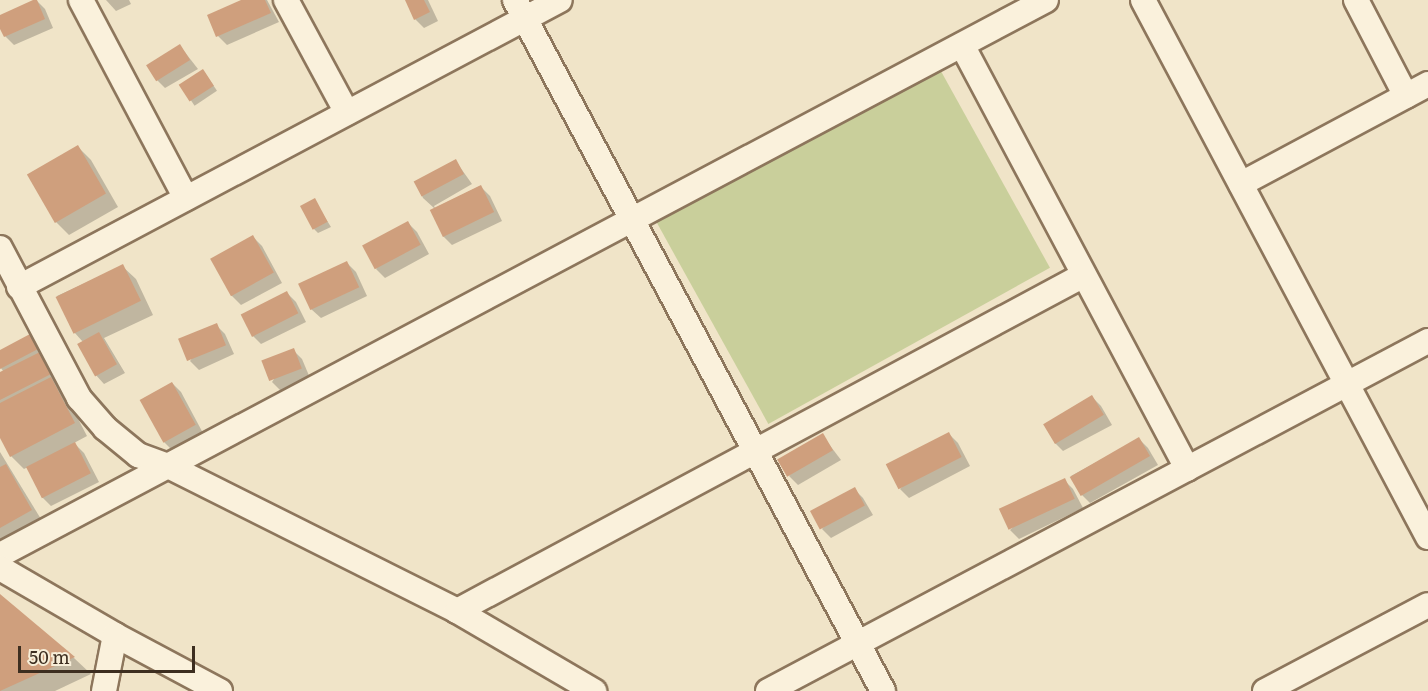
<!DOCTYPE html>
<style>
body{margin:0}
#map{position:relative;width:1428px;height:691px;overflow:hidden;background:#f0e4c8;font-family:Literata,serif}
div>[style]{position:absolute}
.green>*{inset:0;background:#c9cf9b;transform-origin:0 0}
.shadow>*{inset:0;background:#0003;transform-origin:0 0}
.building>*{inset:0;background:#cf9f7d;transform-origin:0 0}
.roads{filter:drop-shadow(2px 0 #8d765c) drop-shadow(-2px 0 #8d765c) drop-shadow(0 2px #8d765c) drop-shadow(0 -2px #8d765c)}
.minor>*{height:24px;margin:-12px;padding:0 12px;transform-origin:12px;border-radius:12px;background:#faf1dc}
span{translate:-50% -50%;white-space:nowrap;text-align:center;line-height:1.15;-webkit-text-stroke:5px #f7eed8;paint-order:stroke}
.scale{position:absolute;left:18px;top:646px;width:177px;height:27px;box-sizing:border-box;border:3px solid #3d2e20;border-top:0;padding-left:8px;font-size:18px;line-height:21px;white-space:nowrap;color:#3d2e20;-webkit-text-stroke:4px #f7eed8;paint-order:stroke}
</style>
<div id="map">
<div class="green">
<i style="left:937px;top:64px;width:233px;height:322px;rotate:61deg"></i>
</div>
<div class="shadow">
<i style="clip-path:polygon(36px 0,45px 9px,53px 28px,14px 45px,5px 36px,0 25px,0 17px)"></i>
<i style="clip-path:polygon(106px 0,129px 0,131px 4px,116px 11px)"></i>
<i style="clip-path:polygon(245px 0,267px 0,279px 22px,227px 45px,218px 36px)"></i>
<i style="clip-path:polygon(406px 0,428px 0,438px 21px,424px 28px,415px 19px)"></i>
<i style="clip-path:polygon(180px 46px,198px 69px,165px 88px,156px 79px)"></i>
<i style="left:203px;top:70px;width:25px;height:27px;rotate:56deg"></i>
<i style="clip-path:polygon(78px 147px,91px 160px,118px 207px,69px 235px,56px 222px,29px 174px)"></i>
<i style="clip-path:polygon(455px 160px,472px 184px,434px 206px,435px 208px,480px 186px,490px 196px,502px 221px,452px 245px,443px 236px,434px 208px,423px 198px,416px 183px)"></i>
<i style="clip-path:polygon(314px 200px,331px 227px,318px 233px,314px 229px)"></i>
<i style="clip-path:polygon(408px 223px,417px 232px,429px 254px,385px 278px,376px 269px)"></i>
<i style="clip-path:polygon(253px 237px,262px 246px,282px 283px,241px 305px,232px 296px,212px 260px)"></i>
<i style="clip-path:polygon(347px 263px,356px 272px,367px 296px,321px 318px,311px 309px)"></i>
<i style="clip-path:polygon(122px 266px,136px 279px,153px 315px,104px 338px,125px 373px,104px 384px,95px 374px,79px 344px,83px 342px,74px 332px,57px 296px)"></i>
<i style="clip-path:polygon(287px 293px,296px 302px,306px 322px,261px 344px,252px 335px,242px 315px)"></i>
<i style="clip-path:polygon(216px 325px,225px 334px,234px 354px,199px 370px,190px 361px)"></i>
<i style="clip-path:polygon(30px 336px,39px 345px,61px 382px,57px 385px,64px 392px,87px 436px,74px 443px,84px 453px,99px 482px,51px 506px,42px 497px,28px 467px,24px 469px,11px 456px,0 435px,0 373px,4px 372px,0 367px,0 352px)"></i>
<i style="clip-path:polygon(293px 350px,302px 359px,310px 378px,281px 391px,272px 382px)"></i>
<i style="clip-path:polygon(172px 383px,181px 392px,204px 435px,173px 451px,164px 442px)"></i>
<i style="clip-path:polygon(1092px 397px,1101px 406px,1112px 425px,1063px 451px,1054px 442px)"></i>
<i style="clip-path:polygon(949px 434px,958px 443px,970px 466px,909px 498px,900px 489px)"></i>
<i style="clip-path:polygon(822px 435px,841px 460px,798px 485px,789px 476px)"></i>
<i style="clip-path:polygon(1139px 439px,1148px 448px,1158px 465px,1090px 503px,1081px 494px,1071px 476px)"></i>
<i style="clip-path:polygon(0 452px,44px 524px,0 548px)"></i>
<i style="clip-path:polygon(1064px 480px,1073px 489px,1083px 508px,1019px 539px,1010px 530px)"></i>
<i style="clip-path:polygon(854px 489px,863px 498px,873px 515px,831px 538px,822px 529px)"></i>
<i style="clip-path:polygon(0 596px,74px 658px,91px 674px,55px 691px,0 691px)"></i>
</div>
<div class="building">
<i style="clip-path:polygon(33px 0,37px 0,45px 19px,4px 37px,0 29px,0 15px)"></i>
<i style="clip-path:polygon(241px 0,265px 0,271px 13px,216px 37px,207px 15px)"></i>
<i style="clip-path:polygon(405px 0,424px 0,430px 12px,414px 20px)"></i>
<i style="left:180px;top:44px;width:19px;height:40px;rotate:58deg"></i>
<i style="left:203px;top:69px;width:20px;height:29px;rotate:57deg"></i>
<i style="left:78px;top:145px;width:56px;height:59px;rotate:60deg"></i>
<i style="left:456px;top:159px;width:17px;height:48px;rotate:62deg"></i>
<i style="left:481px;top:185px;width:30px;height:57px;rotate:64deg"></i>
<i style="left:315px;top:198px;width:27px;height:17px;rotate:62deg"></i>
<i style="left:408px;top:221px;width:27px;height:52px;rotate:62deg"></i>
<i style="left:253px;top:235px;width:43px;height:49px;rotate:61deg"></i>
<i style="left:347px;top:261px;width:29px;height:54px;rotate:65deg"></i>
<i style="left:123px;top:264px;width:41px;height:75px;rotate:64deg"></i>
<i style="left:287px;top:291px;width:25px;height:52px;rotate:63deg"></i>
<i style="left:217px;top:323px;width:24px;height:42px;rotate:68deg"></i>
<i style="left:99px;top:332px;width:37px;height:25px;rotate:61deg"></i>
<i style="clip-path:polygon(30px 334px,38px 349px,0 369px,0 350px)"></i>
<i style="left:294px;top:348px;width:22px;height:35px;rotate:69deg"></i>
<i style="clip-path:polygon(42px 351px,53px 373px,0 400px,0 372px)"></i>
<i style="clip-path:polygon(51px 377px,75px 423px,10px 457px,0 438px,0 403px)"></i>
<i style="left:172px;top:382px;width:49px;height:37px;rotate:61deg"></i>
<i style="left:1092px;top:395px;width:23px;height:57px;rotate:59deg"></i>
<i style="left:949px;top:432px;width:28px;height:71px;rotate:63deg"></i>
<i style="left:823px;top:433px;width:20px;height:53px;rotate:60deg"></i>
<i style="left:1139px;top:437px;width:22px;height:80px;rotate:60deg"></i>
<i style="left:75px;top:442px;width:35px;height:55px;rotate:63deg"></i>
<i style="clip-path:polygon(6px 464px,32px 510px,0 528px,0 467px)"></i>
<i style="left:1065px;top:478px;width:23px;height:73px;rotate:65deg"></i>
<i style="left:855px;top:487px;width:21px;height:51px;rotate:62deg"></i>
<i style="clip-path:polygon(0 594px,75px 657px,0 691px)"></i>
</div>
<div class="roads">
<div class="minor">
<i style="left:81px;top:0;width:224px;rotate:62.1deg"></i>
<i style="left:286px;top:0;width:128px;rotate:61.6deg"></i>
<i style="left:515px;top:0;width:783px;rotate:61.96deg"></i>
<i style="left:1143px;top:0;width:608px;rotate:62.04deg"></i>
<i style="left:1356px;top:0;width:108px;rotate:62.5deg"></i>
<i style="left:962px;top:45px;width:480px;rotate:62deg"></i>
<i style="left:1241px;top:184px;width:212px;rotate:-28.1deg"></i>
<i style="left:0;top:248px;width:170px;rotate:62.2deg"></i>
<i style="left:79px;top:398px;width:40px;rotate:49deg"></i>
<i style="left:105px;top:428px;width:43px;rotate:39.3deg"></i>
<i style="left:138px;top:455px;width:32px;rotate:20deg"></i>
<i style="left:168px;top:466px;width:323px;rotate:26.6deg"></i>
<i style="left:457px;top:611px;width:159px;rotate:30.3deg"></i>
<i style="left:19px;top:287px;width:612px;rotate:-27.95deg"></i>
<i style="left:0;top:555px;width:1184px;rotate:-27.95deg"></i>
<i style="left:0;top:568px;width:133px;rotate:30.2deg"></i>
<i style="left:115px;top:635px;width:119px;rotate:28.1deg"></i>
<i style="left:457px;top:611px;width:711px;rotate:-28.19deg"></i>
<i style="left:104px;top:691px;width:57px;rotate:-78.9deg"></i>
<i style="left:768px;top:691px;width:747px;rotate:-27.94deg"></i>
<i style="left:1265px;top:691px;width:184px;rotate:-27.8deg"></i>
</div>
</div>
<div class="scale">50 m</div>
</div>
